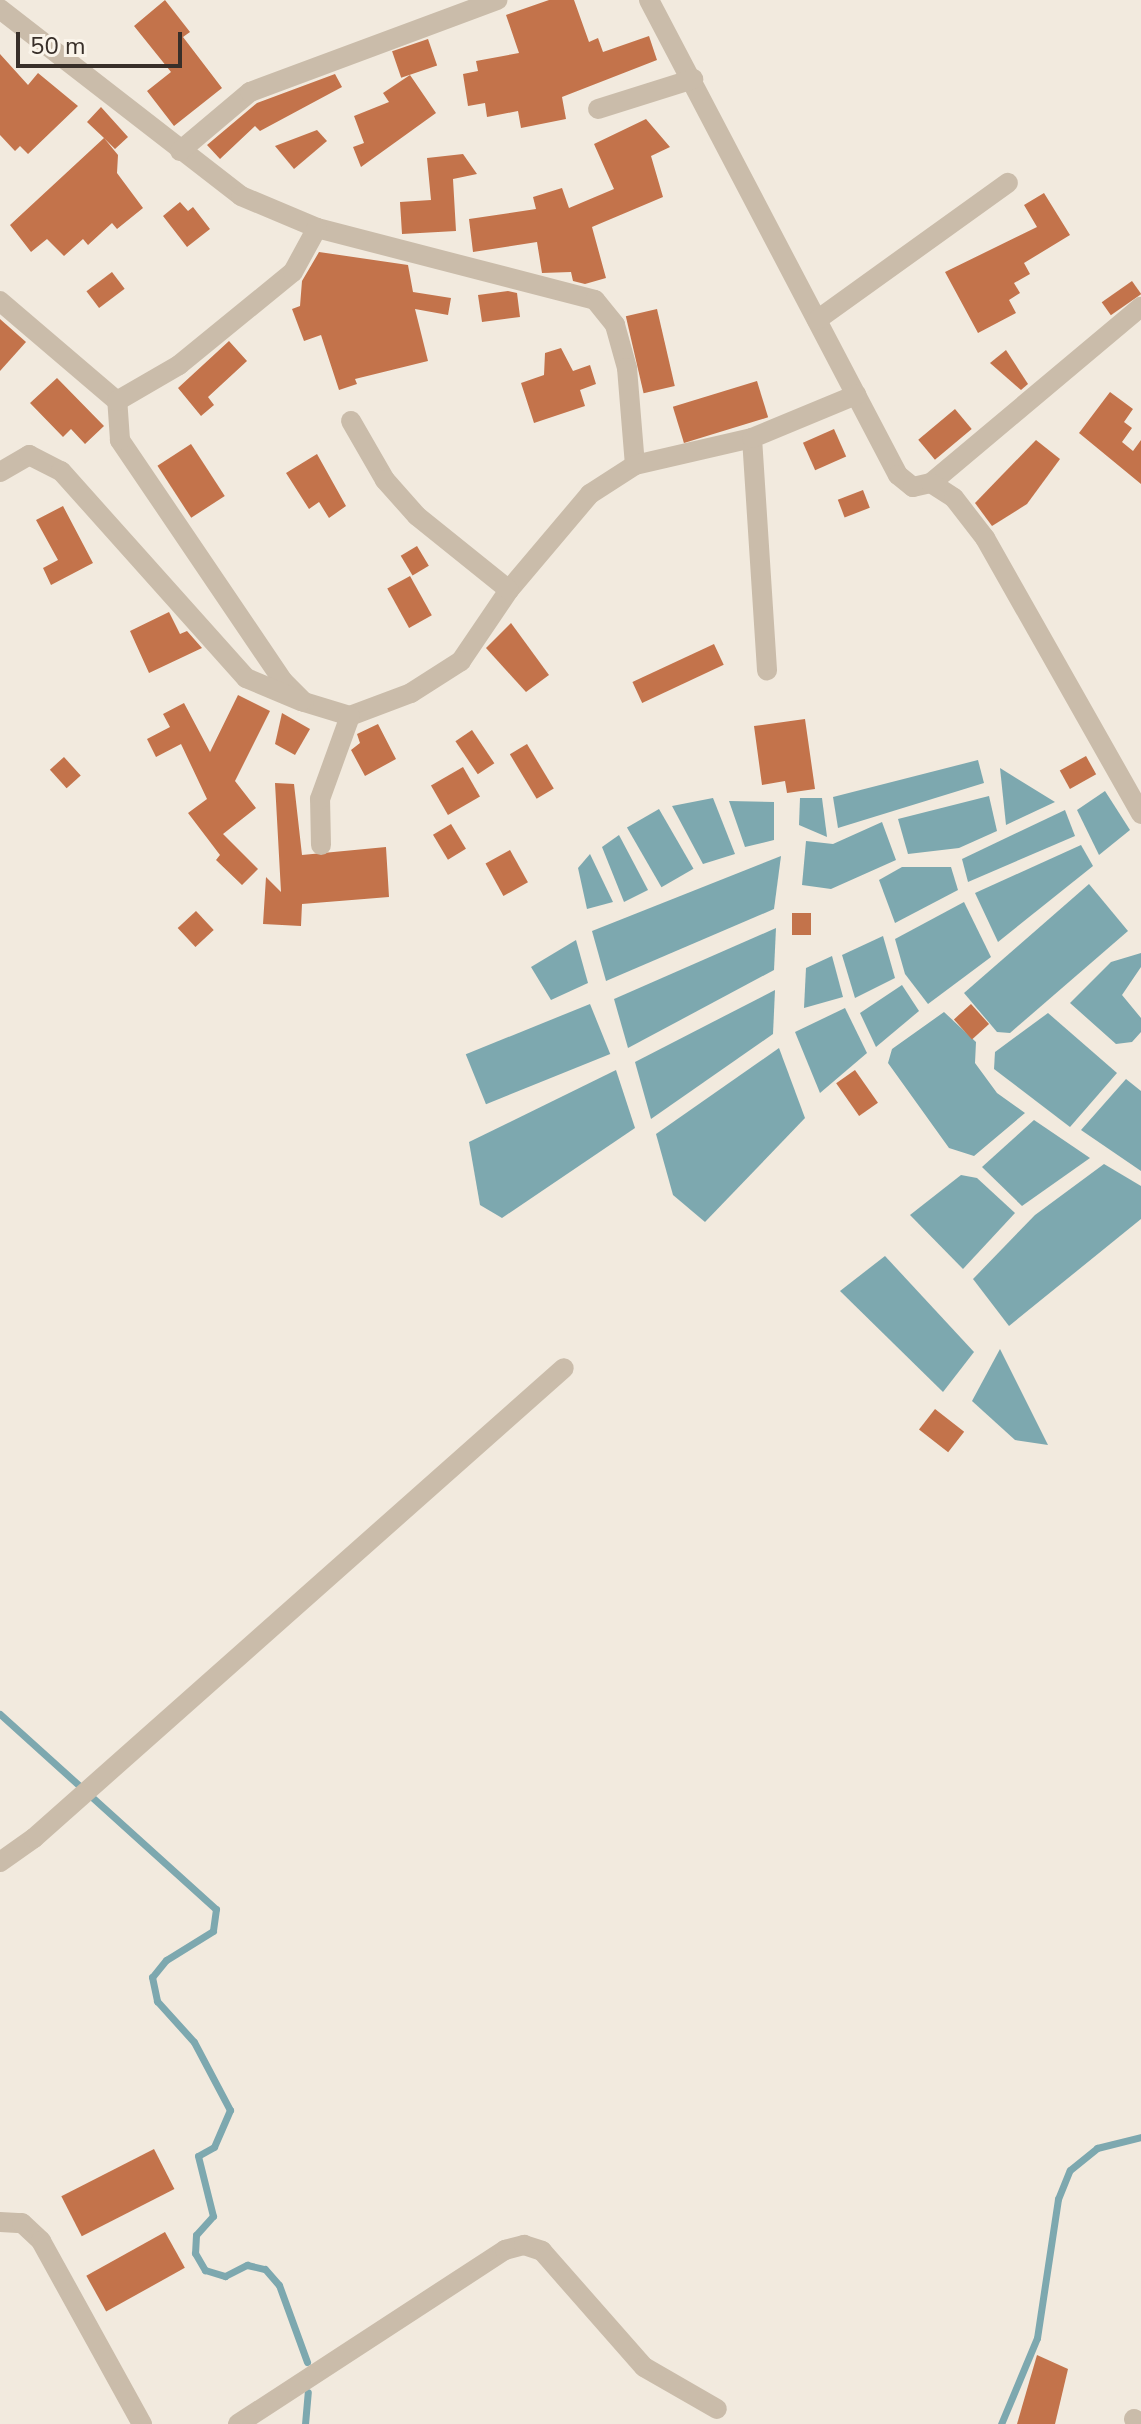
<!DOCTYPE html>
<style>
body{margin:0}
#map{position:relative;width:1141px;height:2424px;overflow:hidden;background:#f2eade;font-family:"Nunito Sans",sans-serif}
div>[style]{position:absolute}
.water>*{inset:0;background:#7da8af;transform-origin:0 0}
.stream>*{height:7px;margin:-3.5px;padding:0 3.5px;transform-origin:3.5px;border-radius:3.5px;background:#7da8af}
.building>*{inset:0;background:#c3734b;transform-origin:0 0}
.minor>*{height:20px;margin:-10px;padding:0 10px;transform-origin:10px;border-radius:10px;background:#cabcaa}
span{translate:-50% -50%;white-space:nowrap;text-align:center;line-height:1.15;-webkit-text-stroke:6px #faf4ea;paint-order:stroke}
.scale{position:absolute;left:16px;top:32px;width:166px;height:36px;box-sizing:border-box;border:4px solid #382f29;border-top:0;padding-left:10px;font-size:24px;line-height:28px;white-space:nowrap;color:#382f29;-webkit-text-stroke:6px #faf4ea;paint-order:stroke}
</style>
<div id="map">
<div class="water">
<i style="clip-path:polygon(978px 760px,984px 783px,838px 828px,833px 797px)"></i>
<i style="clip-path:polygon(1000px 768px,1055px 802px,1006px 825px)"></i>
<i style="clip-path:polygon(1105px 791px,1130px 830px,1099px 855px,1077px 810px)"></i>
<i style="clip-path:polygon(989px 796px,997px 831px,959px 848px,908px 854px,898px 819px)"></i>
<i style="clip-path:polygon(713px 798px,735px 854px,703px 864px,672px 806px)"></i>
<i style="clip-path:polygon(800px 798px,822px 798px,827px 837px,799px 825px)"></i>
<i style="clip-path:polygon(729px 801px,774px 802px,774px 840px,745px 847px)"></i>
<i style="left:659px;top:809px;width:69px;height:37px;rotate:60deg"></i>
<i style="clip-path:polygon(1065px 810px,1075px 836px,968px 882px,962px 859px)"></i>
<i style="clip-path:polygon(882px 822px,896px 860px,831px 889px,802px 885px,806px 841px,833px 844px)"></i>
<i style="clip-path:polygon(619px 835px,648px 890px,624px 902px,602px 847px)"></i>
<i style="clip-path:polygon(1081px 845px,1093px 866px,998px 942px,975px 893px)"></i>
<i style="clip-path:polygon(590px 854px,613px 902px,587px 909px,578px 868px)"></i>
<i style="clip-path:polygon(781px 856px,774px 909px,606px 981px,592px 931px)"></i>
<i style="clip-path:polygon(902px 867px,951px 867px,958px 890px,895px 923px,879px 880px)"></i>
<i style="clip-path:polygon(1089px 884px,1128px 931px,1010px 1033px,997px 1032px,964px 993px)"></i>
<i style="clip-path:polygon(964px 902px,991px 957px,928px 1004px,905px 974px,895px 939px)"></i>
<i style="clip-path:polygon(776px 928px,774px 970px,628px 1048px,614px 999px)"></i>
<i style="clip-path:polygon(883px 936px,895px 978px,855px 998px,842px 955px)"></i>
<i style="clip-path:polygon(576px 940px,588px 983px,551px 1000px,531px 967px)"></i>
<i style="clip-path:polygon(1141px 953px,1141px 967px,1122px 995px,1141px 1018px,1141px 1032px,1132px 1042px,1116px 1044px,1070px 1003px,1111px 962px)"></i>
<i style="clip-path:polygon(832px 956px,843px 997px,804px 1008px,806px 968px)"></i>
<i style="clip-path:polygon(902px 985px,919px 1011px,876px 1047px,860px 1013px)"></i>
<i style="clip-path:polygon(775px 990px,773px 1034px,651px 1119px,635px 1062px)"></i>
<i style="left:590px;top:1004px;width:54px;height:134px;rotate:68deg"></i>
<i style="clip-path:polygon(845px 1008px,867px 1053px,820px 1093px,795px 1032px)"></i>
<i style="clip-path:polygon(944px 1012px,976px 1042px,975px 1063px,997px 1093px,1025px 1113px,974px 1156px,949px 1148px,888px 1063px,892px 1049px)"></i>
<i style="clip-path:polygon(1048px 1013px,1117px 1073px,1070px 1127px,994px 1069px,995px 1052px)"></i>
<i style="clip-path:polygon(779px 1048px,805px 1118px,705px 1222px,673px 1195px,656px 1134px)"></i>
<i style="clip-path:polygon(616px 1070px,635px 1128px,502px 1218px,480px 1205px,469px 1142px)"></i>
<i style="clip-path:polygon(1126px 1079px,1141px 1091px,1141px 1171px,1081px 1130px)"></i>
<i style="clip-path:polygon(1034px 1120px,1090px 1158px,1022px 1206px,982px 1167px)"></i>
<i style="clip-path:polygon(1104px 1164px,1141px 1186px,1141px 1219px,1009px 1326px,973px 1279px,1035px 1215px)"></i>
<i style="clip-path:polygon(961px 1175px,977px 1178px,1015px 1213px,963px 1269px,910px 1215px)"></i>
<i style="clip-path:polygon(885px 1256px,974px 1352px,943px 1392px,840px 1291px)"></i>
<i style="clip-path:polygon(1000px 1349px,1048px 1445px,1015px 1440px,972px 1401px)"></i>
</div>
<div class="stream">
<i style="left:0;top:1714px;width:291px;rotate:42.1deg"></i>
<i style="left:216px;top:1909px;width:22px;rotate:98deg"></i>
<i style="left:213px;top:1931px;width:55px;rotate:148.3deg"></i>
<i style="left:166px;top:1960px;width:22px;rotate:129deg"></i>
<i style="left:152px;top:1977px;width:25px;rotate:78deg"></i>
<i style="left:157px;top:2001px;width:55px;rotate:47.9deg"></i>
<i style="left:194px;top:2042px;width:77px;rotate:62.1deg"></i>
<i style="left:230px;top:2110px;width:40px;rotate:113.4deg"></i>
<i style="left:214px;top:2147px;width:18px;rotate:151deg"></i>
<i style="left:198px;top:2156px;width:62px;rotate:76deg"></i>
<i style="left:213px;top:2216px;width:25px;rotate:132deg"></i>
<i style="left:196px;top:2235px;width:18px;rotate:93deg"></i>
<i style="left:195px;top:2253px;width:20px;rotate:60deg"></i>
<i style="left:205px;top:2270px;width:21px;rotate:17deg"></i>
<i style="left:225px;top:2276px;width:25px;rotate:-27deg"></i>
<i style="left:247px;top:2265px;width:18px;rotate:13deg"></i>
<i style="left:265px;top:2269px;width:21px;rotate:49deg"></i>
<i style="left:279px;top:2285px;width:82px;rotate:70deg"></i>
<i style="left:305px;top:2424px;width:32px;rotate:-85deg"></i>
<i style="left:1001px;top:2424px;width:93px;rotate:-67.3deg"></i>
<i style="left:1037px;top:2338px;width:141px;rotate:-81.4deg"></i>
<i style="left:1058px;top:2199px;width:31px;rotate:-68deg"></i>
<i style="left:1070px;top:2170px;width:35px;rotate:-39deg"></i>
<i style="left:1097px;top:2148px;width:45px;rotate:-14deg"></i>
</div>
<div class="building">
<i style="clip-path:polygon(165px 0,190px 32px,183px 37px,222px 88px,174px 126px,147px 91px,171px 72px,134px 26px)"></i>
<i style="clip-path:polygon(549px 0,574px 0,589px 42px,598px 38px,603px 52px,649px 36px,657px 60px,562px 97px,566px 119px,521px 128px,518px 111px,487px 117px,485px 103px,468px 106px,463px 74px,478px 71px,476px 61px,519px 53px,506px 15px)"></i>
<i style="left:428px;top:39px;width:28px;height:38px;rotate:71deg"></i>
<i style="clip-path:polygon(0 54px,28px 85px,38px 73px,78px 106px,28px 154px,20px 146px,15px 151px,0 135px)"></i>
<i style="clip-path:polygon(335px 74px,342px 87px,260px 131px,255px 126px,220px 159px,207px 145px,257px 103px)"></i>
<i style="clip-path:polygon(410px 75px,436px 113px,361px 167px,353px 147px,364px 143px,354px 116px,389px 102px,383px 93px)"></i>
<i style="clip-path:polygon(101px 107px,128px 137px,115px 149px,104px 138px,118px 155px,117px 173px,143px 208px,117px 229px,112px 223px,88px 245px,83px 239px,64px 256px,47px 239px,31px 252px,10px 225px,104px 138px,87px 122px)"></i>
<i style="clip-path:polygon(646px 119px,670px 147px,651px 156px,663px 197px,592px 227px,606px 278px,585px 284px,573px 281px,571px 272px,542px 273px,537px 242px,473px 252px,469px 219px,536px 209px,533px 197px,562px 188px,569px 208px,614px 189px,594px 144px)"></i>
<i style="clip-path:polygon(317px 130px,327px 141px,294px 169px,275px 146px)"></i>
<i style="clip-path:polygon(463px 154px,477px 174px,453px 179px,456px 231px,402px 234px,400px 202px,431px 200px,427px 158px)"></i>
<i style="clip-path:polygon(1044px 193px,1070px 235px,1024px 263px,1030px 274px,1014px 283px,1020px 293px,1009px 300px,1016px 313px,978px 333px,945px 272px,1037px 227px,1024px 205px)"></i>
<i style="clip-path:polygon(180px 202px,188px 211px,193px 207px,210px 229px,187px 247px,163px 216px)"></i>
<i style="clip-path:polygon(319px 252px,408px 265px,413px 292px,451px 298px,448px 315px,415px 309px,428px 361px,355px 379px,357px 384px,339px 390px,321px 335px,304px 341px,292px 309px,300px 306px,302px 281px)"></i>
<i style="left:112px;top:272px;width:21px;height:32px;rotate:53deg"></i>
<i style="left:1132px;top:281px;width:16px;height:37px;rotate:55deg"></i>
<i style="clip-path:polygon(508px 291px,517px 293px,520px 317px,482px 322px,478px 295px)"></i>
<i style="left:657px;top:309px;width:79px;height:32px;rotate:77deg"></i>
<i style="clip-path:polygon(0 319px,26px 342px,0 371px)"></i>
<i style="clip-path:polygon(229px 341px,247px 361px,208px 397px,214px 405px,201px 416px,178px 388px)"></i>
<i style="clip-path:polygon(561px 348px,573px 371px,590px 365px,596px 384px,580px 390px,585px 406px,534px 423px,521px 383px,544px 375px,545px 353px)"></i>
<i style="clip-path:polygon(1006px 350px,1028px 384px,1021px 390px,990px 363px)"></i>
<i style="clip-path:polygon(57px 378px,104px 426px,85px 444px,71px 429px,63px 437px,30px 403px)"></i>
<i style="left:757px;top:381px;width:38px;height:88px;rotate:73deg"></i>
<i style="clip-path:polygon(1110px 392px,1133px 409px,1124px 422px,1132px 428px,1122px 442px,1133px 451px,1141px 440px,1141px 484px,1079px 433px)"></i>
<i style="left:955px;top:409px;width:26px;height:48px;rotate:50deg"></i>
<i style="left:834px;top:429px;width:30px;height:34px;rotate:66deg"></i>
<i style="clip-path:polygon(1036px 440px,1060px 459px,1027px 504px,992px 526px,975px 503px)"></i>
<i style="left:191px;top:444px;width:62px;height:40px;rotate:57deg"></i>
<i style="clip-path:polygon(317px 454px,346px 506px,329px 518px,319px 502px,309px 509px,286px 473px)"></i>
<i style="left:863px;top:490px;width:19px;height:27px;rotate:69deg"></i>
<i style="clip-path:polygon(63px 506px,93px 563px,51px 585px,43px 568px,58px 560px,36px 520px)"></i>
<i style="left:417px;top:546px;width:23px;height:19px;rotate:59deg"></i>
<i style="left:410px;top:576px;width:45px;height:26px;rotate:61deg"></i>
<i style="clip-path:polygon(169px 612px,180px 634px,187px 631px,202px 648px,149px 673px,130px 631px)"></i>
<i style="clip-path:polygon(511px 623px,549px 675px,526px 692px,486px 648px)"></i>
<i style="left:714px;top:644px;width:23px;height:90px;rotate:65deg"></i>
<i style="clip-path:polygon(238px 695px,270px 711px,235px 781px,256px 808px,223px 834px,258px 869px,242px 885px,216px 860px,220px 855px,188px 813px,207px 799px,181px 744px,156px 757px,147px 739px,170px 727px,163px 714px,184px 703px,210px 752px)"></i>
<i style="clip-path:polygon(282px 713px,310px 729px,295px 755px,275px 744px)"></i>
<i style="clip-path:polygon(805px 719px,815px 789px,787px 793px,785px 781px,762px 785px,754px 726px)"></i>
<i style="clip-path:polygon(378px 724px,396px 759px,365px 776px,351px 750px,360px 743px,357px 734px)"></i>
<i style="left:472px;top:730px;width:40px;height:20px;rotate:56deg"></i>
<i style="left:527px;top:744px;width:52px;height:20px;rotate:59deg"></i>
<i style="left:1086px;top:756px;width:21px;height:30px;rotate:61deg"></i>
<i style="left:64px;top:757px;width:25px;height:19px;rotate:48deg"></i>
<i style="left:463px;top:767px;width:34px;height:37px;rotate:60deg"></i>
<i style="clip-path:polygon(275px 783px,294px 784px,302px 855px,386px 847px,389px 897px,302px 904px,301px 926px,263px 924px,266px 877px,281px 892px)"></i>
<i style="left:451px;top:824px;width:29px;height:21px;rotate:59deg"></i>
<i style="left:510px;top:850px;width:37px;height:28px;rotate:61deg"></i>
<i style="left:196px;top:911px;width:26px;height:25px;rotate:47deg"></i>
<i style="left:792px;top:913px;width:19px;height:22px"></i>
<i style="left:971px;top:1004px;width:27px;height:23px;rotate:48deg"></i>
<i style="left:855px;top:1070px;width:40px;height:23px;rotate:55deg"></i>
<i style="left:935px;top:1409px;width:37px;height:26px;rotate:38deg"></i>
<i style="left:154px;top:2149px;width:45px;height:104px;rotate:63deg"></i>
<i style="left:165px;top:2232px;width:41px;height:90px;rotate:61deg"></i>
<i style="clip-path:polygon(1037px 2355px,1068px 2369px,1055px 2424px,1017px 2424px)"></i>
</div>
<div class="minor">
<i style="left:649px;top:0;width:536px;rotate:62.34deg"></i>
<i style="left:898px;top:475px;width:19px;rotate:39deg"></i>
<i style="left:913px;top:487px;width:18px;rotate:-13deg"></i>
<i style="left:931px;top:483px;width:274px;rotate:-40deg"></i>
<i style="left:0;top:9px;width:305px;rotate:37.8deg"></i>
<i style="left:241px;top:196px;width:82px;rotate:22.8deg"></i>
<i style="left:317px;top:228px;width:287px;rotate:14.5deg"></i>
<i style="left:595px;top:300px;width:32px;rotate:51deg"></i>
<i style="left:615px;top:325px;width:45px;rotate:74.4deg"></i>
<i style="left:627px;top:368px;width:97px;rotate:85.3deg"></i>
<i style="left:635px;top:465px;width:54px;rotate:147.2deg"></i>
<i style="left:590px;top:494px;width:126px;rotate:130.2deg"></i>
<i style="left:509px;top:590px;width:86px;rotate:124.1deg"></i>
<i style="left:461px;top:661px;width:59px;rotate:147.4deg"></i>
<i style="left:411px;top:693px;width:65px;rotate:159.3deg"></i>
<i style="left:350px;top:716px;width:48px;rotate:-163.1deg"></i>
<i style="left:304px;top:702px;width:30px;rotate:-135deg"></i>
<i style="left:283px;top:681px;width:291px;rotate:-124.1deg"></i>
<i style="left:120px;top:440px;width:39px;rotate:-94deg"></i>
<i style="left:117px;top:401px;width:154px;rotate:-139.5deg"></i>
<i style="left:598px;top:109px;width:100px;rotate:-17.5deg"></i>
<i style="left:180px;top:151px;width:92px;rotate:-40.1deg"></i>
<i style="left:250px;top:92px;width:264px;rotate:-20.4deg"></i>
<i style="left:817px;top:320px;width:235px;rotate:-35.7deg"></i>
<i style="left:117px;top:401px;width:72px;rotate:-30.1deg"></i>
<i style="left:179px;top:365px;width:147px;rotate:-39.2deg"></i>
<i style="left:293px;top:272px;width:50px;rotate:-61.4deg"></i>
<i style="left:351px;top:421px;width:68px;rotate:60deg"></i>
<i style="left:385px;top:480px;width:48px;rotate:48.4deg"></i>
<i style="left:417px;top:516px;width:118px;rotate:38.8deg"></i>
<i style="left:752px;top:438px;width:233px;rotate:86.3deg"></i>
<i style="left:635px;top:465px;width:120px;rotate:-13deg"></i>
<i style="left:752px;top:438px;width:113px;rotate:-22.5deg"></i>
<i style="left:0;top:472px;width:34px;rotate:-30deg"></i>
<i style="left:29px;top:455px;width:36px;rotate:27deg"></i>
<i style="left:61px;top:471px;width:278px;rotate:48.2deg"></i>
<i style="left:246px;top:678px;width:60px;rotate:22.7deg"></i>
<i style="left:931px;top:483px;width:27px;rotate:33deg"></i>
<i style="left:954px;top:498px;width:51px;rotate:52.2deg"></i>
<i style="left:985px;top:538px;width:317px;rotate:60.5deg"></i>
<i style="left:321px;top:845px;width:46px;rotate:-91.2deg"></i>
<i style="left:320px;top:799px;width:88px;rotate:-70.1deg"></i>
<i style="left:0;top:1862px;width:42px;rotate:-35.2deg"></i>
<i style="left:34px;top:1838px;width:708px;rotate:-41.57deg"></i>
<i style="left:0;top:2222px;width:22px;rotate:3deg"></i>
<i style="left:22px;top:2223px;width:26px;rotate:43deg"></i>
<i style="left:41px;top:2241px;width:209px;rotate:61.1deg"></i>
<i style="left:1134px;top:2419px;width:8px;rotate:30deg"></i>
<i style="left:238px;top:2424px;width:319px;rotate:-33.1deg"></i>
<i style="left:505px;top:2250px;width:20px;rotate:-15deg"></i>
<i style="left:524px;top:2245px;width:19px;rotate:18deg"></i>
<i style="left:542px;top:2251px;width:154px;rotate:48.7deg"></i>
<i style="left:644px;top:2367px;width:84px;rotate:29.9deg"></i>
</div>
<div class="scale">50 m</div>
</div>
